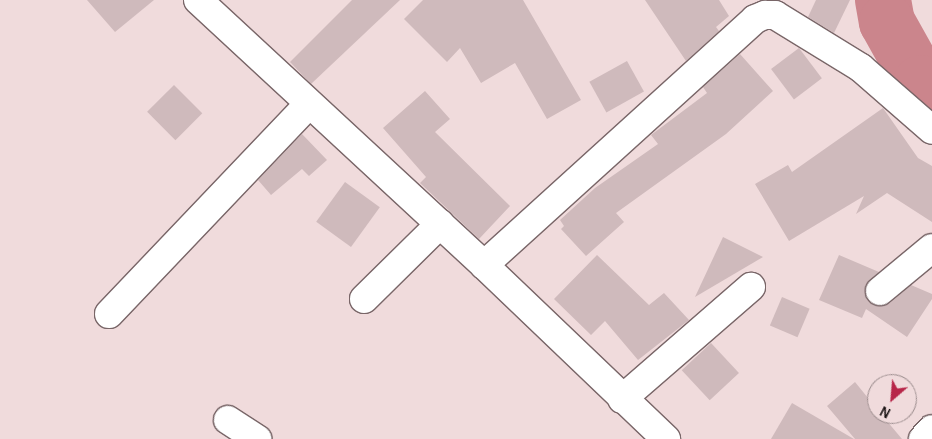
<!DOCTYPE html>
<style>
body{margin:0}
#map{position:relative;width:932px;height:439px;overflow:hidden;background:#f0dbdc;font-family:"Alegreya Sans",sans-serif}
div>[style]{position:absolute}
.river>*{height:56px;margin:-28px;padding:0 28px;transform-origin:28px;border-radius:28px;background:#cb858c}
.building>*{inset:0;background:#cfbabc;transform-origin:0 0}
.roads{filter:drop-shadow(1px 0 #796668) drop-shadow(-1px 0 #796668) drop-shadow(0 1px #796668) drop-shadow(0 -1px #796668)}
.street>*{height:28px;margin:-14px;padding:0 14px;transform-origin:14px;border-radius:14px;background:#fff}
span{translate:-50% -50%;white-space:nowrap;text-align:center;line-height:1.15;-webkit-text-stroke:5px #f0dbdc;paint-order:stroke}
.north{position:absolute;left:867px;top:374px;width:50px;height:50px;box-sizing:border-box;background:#f0dbdc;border:1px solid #9a8b8c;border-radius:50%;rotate:207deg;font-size:14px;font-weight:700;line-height:20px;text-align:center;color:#1a1313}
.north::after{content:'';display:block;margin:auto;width:18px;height:22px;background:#b72649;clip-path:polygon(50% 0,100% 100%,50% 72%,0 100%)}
</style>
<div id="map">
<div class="river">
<i style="left:883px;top:0;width:22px;rotate:80deg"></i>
<i style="left:887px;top:22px;width:70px;rotate:60.9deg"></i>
<i style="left:921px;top:83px;width:16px;rotate:45deg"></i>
</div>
<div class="building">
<i style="clip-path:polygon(87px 0,154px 0,115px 32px)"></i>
<i style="clip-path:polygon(352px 0,400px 0,311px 84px,290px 62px)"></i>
<i style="clip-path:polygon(423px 0,523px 0,581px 100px,547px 119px,515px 63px,481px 83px,460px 48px,447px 62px,404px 19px)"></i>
<i style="clip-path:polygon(645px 0,719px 0,729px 16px,716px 27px,719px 31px,686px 61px)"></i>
<i style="clip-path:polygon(816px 0,850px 0,834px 33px,808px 17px)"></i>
<i style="left:799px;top:48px;width:38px;height:35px;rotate:53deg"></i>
<i style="clip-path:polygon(740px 54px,773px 91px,726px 134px,616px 213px,624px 222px,586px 256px,561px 229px,564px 226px,560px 220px,595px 188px,658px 144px,651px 135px,707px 93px,703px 87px)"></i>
<i style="left:627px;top:61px;width:35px;height:43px;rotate:61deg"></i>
<i style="left:174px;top:85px;width:40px;height:38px;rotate:45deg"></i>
<i style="clip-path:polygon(425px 91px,450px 119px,435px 132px,510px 206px,479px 239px,420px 183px,426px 177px,383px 128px)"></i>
<i style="clip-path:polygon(883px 108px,918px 158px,932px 166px,932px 222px,887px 193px,856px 214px,864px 196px,789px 241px,755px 184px,788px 165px,792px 172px)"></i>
<i style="clip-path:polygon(302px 134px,327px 160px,309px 176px,302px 169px,271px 195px,258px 180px)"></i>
<i style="left:345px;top:182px;width:43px;height:49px;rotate:36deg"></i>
<i style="clip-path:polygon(723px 237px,763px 257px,695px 297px)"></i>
<i style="clip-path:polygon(597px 255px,649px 305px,664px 293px,689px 320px,638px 360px,605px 321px,591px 335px,554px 299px)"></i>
<i style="clip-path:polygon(839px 255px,879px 272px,865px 286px,865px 294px,874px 305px,890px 303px,911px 285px,932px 294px,932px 299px,907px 337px,866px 309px,862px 318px,819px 300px)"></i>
<i style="left:782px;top:297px;width:30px;height:31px;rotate:23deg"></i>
<i style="left:711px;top:343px;width:41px;height:40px;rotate:47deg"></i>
<i style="clip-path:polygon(855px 382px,877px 409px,877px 414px,881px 414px,902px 439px,855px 439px,827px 406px)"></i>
<i style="clip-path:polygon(792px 403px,854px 439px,771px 439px)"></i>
</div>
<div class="roads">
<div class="street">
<i style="left:198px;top:0;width:390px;rotate:42.8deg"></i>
<i style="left:484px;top:265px;width:252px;rotate:43.7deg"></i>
<i style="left:484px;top:265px;width:366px;rotate:-42.2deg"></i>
<i style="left:755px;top:19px;width:11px;rotate:-22deg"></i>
<i style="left:765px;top:15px;width:10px"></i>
<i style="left:775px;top:15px;width:101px;rotate:31.6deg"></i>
<i style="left:861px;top:68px;width:94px;rotate:41.1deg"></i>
<i style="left:880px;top:291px;width:67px;rotate:-39.6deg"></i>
<i style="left:364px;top:299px;width:107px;rotate:-44.6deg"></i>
<i style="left:109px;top:314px;width:290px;rotate:-46.4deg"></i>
<i style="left:622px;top:399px;width:171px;rotate:-41deg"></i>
<i style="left:228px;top:420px;width:35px;rotate:33deg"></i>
<i style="left:923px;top:439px;width:13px;rotate:-48deg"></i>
</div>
</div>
<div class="north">N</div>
</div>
